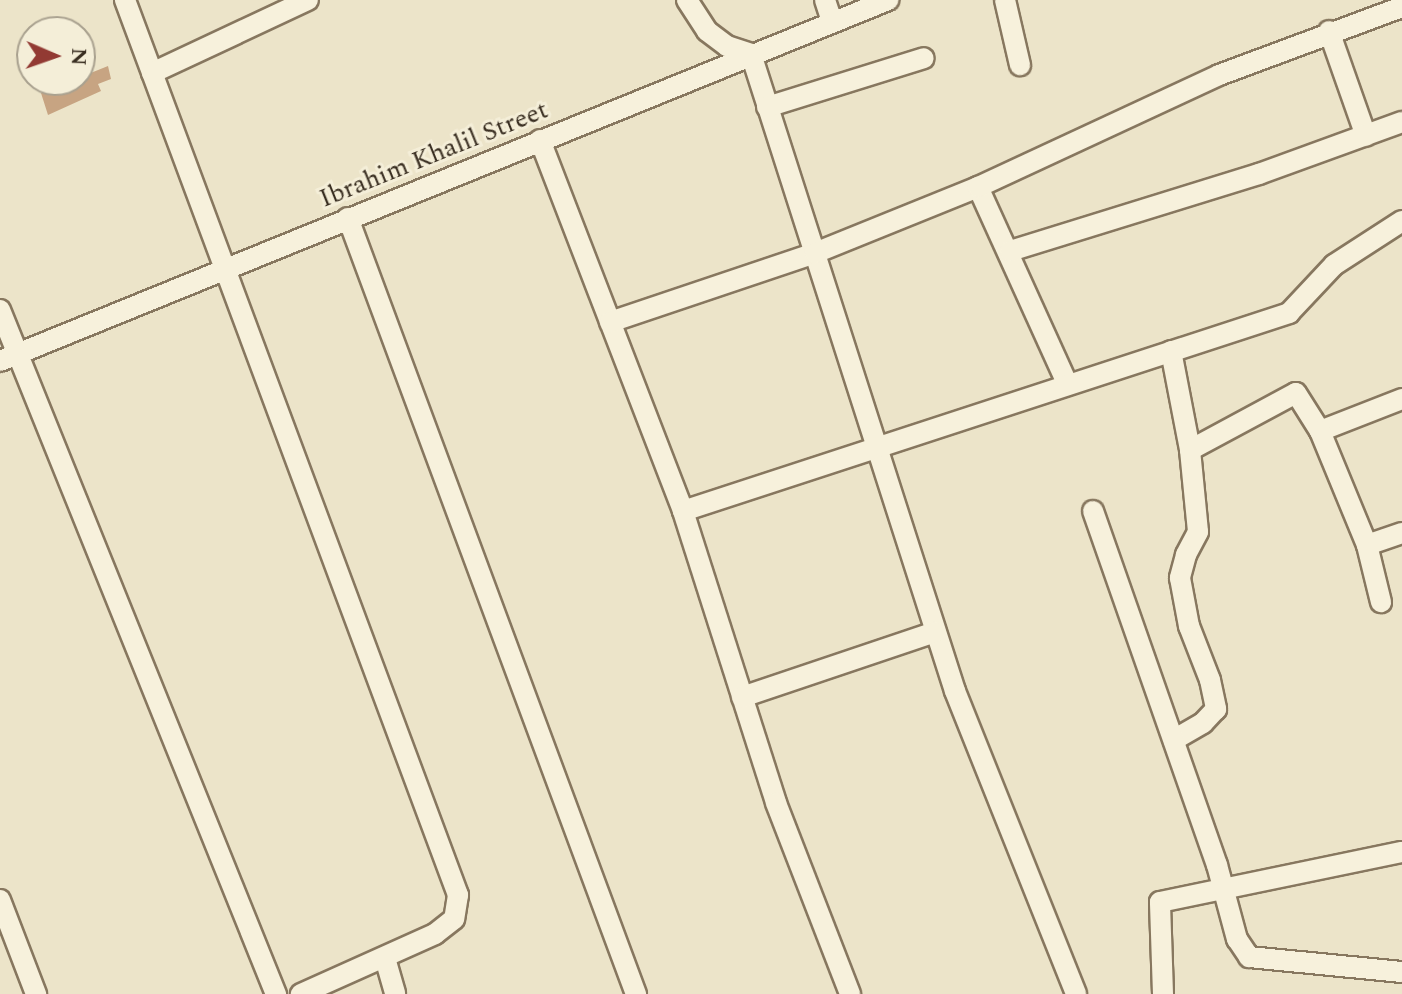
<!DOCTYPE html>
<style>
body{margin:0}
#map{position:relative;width:1402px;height:994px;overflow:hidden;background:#ece4c9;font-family:Spectral,serif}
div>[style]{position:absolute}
.building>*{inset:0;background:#c7a482}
.roads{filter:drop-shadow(2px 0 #87775f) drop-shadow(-2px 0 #87775f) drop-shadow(0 2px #87775f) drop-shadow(0 -2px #87775f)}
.street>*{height:20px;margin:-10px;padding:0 10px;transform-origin:10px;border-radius:10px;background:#f7f1dc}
span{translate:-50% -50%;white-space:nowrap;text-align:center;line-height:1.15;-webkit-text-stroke:6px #f4eed8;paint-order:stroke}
.street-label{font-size:26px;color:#392e21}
.north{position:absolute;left:16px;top:16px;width:80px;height:80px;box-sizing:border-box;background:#f4eed8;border:2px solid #a9a18f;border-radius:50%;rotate:92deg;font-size:22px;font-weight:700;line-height:32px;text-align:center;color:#392e21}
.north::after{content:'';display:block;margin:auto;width:28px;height:36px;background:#923a33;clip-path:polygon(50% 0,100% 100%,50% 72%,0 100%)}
</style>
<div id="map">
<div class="building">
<i style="clip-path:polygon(108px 66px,111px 79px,98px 84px,101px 91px,48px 115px,41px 93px)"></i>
</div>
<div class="roads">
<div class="street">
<i style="left:125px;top:0;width:955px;rotate:69.59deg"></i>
<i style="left:458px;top:895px;width:24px;rotate:99deg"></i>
<i style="left:454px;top:919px;width:24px;rotate:142deg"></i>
<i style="left:435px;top:934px;width:147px;rotate:155.9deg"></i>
<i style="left:687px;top:0;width:37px;rotate:57deg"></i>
<i style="left:707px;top:31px;width:25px;rotate:37deg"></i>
<i style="left:727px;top:46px;width:25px;rotate:18deg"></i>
<i style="left:751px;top:54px;width:669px;rotate:72.24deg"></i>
<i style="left:955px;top:691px;width:326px;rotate:68.2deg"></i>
<i style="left:825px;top:0;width:22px;rotate:72deg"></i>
<i style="left:1005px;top:0;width:67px;rotate:77deg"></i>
<i style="left:1329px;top:31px;width:111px;rotate:70.6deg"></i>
<i style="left:152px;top:73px;width:172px;rotate:-25.1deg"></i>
<i style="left:767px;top:107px;width:164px;rotate:-17.3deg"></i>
<i style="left:540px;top:140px;width:398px;rotate:68.9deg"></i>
<i style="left:683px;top:511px;width:306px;rotate:72.3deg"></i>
<i style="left:776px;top:803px;width:205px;rotate:68.8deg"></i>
<i style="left:978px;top:187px;width:217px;rotate:65.6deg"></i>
<i style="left:348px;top:218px;width:828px;rotate:69.64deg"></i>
<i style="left:1010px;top:251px;width:261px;rotate:-17.2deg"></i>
<i style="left:1259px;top:174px;width:152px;rotate:-20deg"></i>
<i style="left:0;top:310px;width:738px;rotate:68.03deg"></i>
<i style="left:610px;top:322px;width:216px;rotate:-18.6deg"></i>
<i style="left:815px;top:253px;width:176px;rotate:-22deg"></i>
<i style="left:978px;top:187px;width:266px;rotate:-24.9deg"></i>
<i style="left:1219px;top:75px;width:195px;rotate:-20.4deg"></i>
<i style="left:1171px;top:351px;width:101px;rotate:79.1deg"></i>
<i style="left:1190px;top:450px;width:82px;rotate:84.4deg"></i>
<i style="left:1198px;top:532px;width:26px;rotate:118deg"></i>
<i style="left:1186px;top:555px;width:24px;rotate:105deg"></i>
<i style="left:1180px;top:578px;width:49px;rotate:79.4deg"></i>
<i style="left:1189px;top:626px;width:58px;rotate:68.7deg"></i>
<i style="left:1210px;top:680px;width:30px;rotate:78deg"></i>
<i style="left:1216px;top:709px;width:19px;rotate:133deg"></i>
<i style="left:1203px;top:723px;width:34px;rotate:150deg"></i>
<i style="left:0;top:361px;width:959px;rotate:-22.12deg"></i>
<i style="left:1320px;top:431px;width:88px;rotate:-21.3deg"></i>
<i style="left:1190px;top:450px;width:120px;rotate:-28.3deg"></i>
<i style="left:1296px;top:393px;width:45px;rotate:57.7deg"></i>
<i style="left:1320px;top:431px;width:123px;rotate:67.6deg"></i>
<i style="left:1367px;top:545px;width:59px;rotate:76.2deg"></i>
<i style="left:683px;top:511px;width:638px;rotate:-18.09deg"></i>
<i style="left:1289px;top:313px;width:66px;rotate:-46.8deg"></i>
<i style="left:1334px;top:265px;width:81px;rotate:-32.9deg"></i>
<i style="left:1093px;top:511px;width:375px;rotate:70.7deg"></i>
<i style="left:1217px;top:865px;width:77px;rotate:74.9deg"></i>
<i style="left:1237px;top:939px;width:22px;rotate:56deg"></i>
<i style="left:1249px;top:957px;width:154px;rotate:5.6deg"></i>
<i style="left:1367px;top:545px;width:37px;rotate:-19deg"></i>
<i style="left:742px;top:697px;width:204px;rotate:-18.6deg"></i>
<i style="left:0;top:900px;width:101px;rotate:69deg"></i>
<i style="left:385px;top:958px;width:37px;rotate:74deg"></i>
<i style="left:1163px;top:994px;width:92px;rotate:-91.9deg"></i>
<i style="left:1160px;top:902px;width:247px;rotate:-11.7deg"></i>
</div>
</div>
<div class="street-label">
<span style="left:434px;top:155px;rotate:-22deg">Ibrahim Khalil Street</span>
</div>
<div class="north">N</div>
</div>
